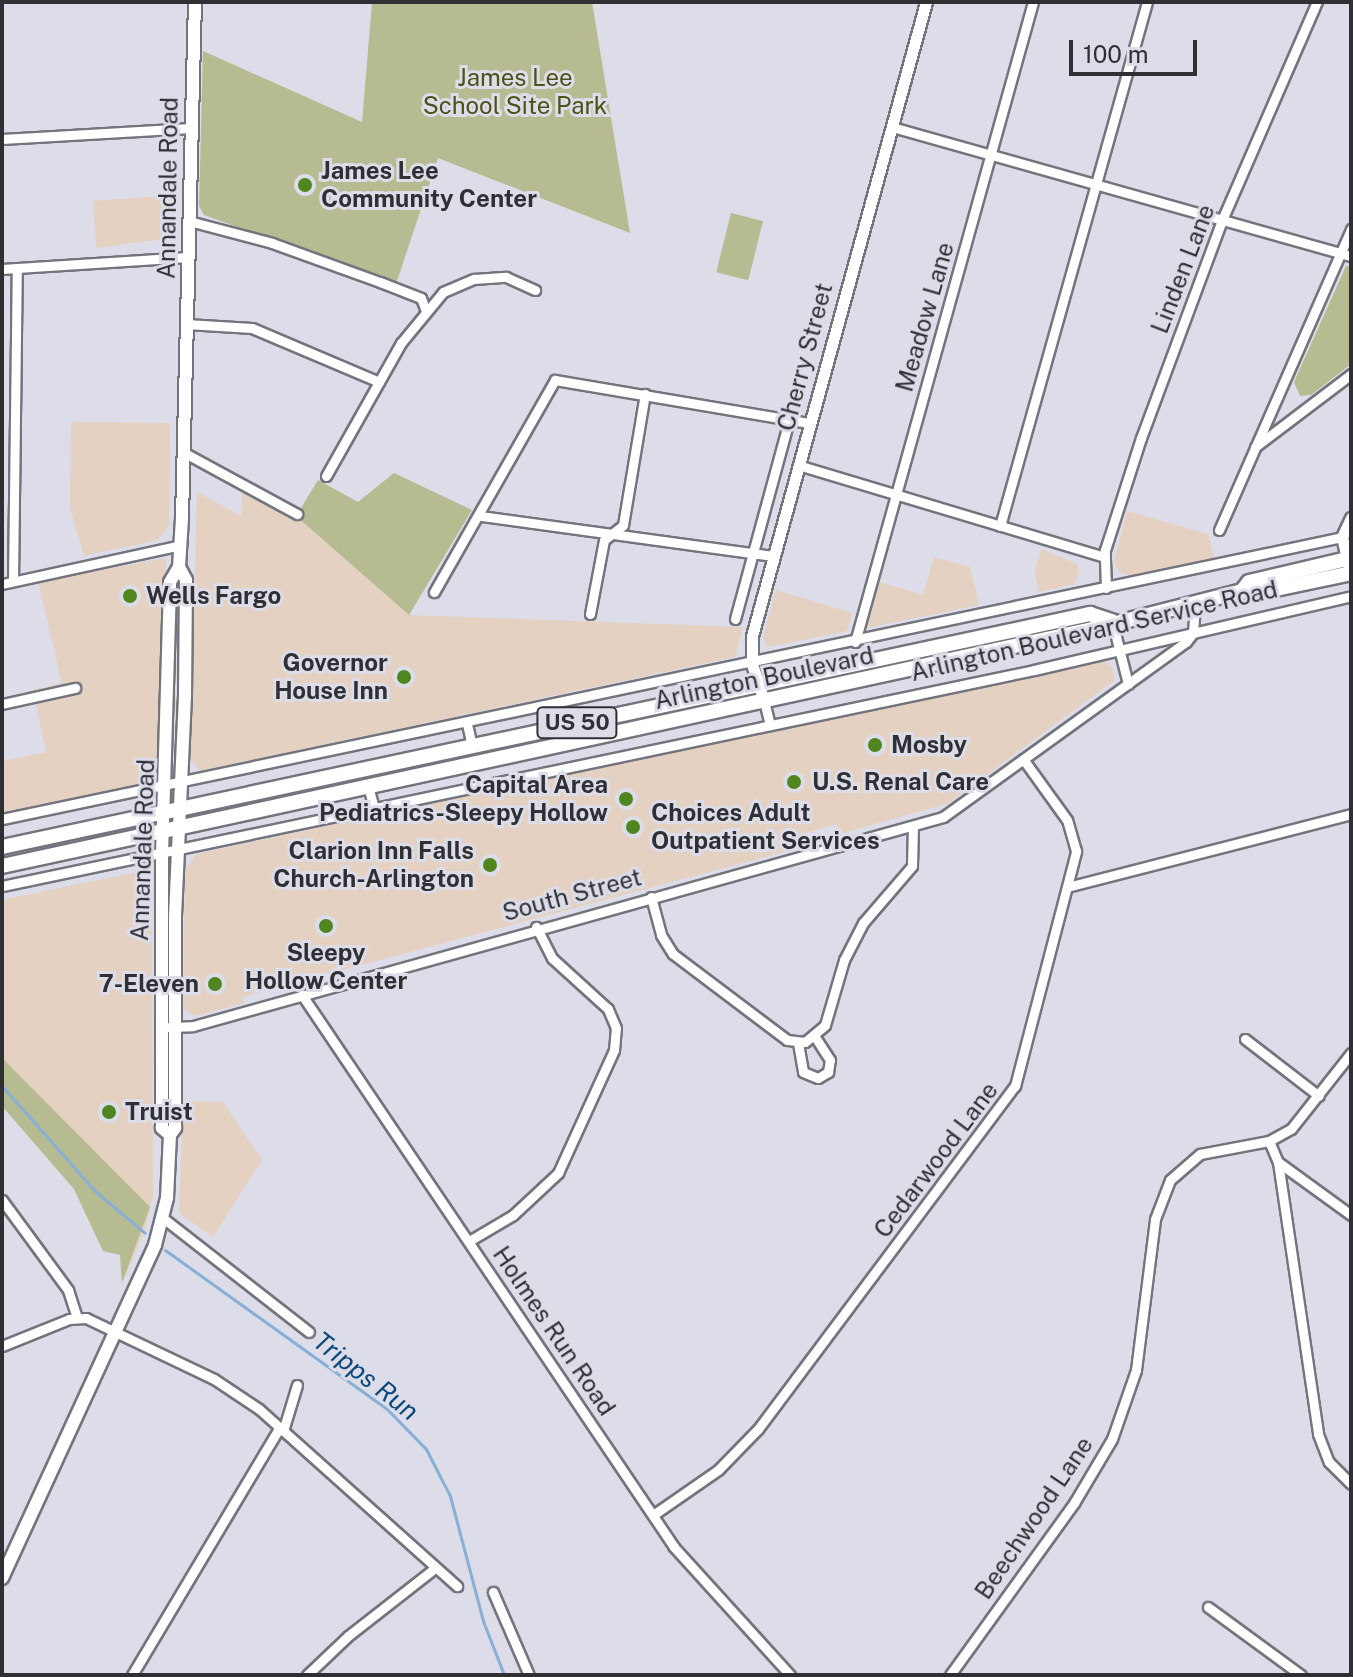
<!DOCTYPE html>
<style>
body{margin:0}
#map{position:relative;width:1353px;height:1677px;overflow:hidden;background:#dcdde8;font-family:"Public Sans",sans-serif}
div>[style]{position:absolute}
.commercial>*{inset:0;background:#e4d1c1}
.green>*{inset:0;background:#b7bb91;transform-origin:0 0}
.stream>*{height:3px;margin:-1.5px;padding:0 1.5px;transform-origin:1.5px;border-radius:1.5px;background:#88afd6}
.roads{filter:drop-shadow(2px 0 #73747d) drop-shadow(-2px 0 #73747d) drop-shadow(0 2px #73747d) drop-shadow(0 -2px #73747d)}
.minor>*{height:9px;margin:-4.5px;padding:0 4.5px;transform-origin:4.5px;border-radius:4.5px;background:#fff}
.tertiary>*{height:11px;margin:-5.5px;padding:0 5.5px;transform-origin:5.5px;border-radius:5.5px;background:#fff}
.secondary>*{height:12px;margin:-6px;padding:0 6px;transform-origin:6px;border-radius:6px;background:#fff}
.trunk>*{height:14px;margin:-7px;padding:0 7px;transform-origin:7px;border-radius:7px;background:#fff}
.dots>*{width:22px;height:22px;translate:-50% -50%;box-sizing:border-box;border:4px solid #dcdde8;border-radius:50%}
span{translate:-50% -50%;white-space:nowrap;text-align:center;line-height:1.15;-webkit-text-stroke:6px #dcdde8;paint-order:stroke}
.shield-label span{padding:2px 6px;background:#dcdde8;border:2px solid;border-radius:6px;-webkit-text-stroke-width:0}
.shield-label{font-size:22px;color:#2f3034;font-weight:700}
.park-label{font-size:24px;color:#4e5014}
.poi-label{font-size:24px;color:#2f3034;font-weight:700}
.left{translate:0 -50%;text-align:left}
.right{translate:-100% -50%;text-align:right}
.street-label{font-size:24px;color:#2f3034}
.water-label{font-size:26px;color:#0d4a7b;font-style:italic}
.frame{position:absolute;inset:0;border:4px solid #2f3034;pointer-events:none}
.scale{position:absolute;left:1069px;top:40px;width:128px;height:36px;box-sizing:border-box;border:4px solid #2f3034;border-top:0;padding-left:10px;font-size:24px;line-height:28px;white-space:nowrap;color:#2f3034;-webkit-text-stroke:6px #dcdde8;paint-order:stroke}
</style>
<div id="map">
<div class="commercial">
<i style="clip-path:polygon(176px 195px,170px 238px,96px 248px,93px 201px)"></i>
<i style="clip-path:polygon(71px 422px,170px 423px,169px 525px,158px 540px,84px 556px,70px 508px)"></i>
<i style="clip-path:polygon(243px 487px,296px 516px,409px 615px,743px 627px,735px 657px,200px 771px,190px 759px,197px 492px,241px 516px)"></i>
<i style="clip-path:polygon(1127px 511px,1208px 534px,1214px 558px,1130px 576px,1119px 572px,1114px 562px)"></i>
<i style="clip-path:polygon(1041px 549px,1077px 564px,1079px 575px,1073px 584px,1039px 592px,1035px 571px)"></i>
<i style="clip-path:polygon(934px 557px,970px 567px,979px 605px,867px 628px,880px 582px,923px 595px)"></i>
<i style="clip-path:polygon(166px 558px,159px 779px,151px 785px,2px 814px,2px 761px,46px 752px,33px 690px,62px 683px,38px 582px)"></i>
<i style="clip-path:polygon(776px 590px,852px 613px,847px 631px,768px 647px,763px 638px)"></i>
<i style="clip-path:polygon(1103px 659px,1112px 667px,1115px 680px,949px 803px,840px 834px,837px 824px,783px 840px,784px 852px,242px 997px,244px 1003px,196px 1016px,183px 1009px,185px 870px,196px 854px)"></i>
<i style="clip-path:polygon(147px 870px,152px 878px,153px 1196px,145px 1230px,122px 1283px,120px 1234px,99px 1243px,74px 1189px,2px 1106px,2px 900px)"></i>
<i style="clip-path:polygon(183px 1101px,223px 1102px,262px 1160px,213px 1237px,179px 1213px)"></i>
</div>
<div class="green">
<i style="clip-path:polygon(372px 2px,592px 2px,630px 233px,438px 158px,396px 284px,204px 215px,199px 206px,203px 51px,362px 122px)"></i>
<i style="left:731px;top:213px;width:33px;height:61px;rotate:14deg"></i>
<i style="clip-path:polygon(1346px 266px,1351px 267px,1351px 364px,1311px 395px,1300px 396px,1294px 382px)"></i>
<i style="clip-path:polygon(394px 473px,472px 510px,409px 615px,296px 516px,318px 480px,358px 502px)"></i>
<i style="clip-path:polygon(2px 1058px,150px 1207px,122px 1283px,120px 1255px,103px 1251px,74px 1189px,2px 1106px)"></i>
</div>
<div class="stream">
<i style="left:2px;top:1086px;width:140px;rotate:48.5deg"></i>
<i style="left:95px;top:1191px;width:65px;rotate:40deg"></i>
<i style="left:165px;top:1250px;width:273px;rotate:35.6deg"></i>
<i style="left:387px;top:1409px;width:56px;rotate:45.7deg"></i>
<i style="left:426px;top:1449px;width:53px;rotate:62.9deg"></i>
<i style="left:450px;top:1496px;width:129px;rotate:75.2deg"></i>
<i style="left:483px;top:1621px;width:58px;rotate:68.7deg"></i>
</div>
<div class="roads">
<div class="minor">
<i style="left:892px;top:127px;width:477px;rotate:15.7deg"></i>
<i style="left:2px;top:139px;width:189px;rotate:-3.3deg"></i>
<i style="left:189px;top:221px;width:86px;rotate:14.8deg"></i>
<i style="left:272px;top:243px;width:115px;rotate:19.9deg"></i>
<i style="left:380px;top:282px;width:44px;rotate:21.3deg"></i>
<i style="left:421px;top:298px;width:14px;rotate:69deg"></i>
<i style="left:2px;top:269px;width:186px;rotate:-3.7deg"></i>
<i style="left:186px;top:324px;width:66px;rotate:3.5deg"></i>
<i style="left:252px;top:328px;width:138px;rotate:23deg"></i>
<i style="left:1255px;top:447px;width:121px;rotate:-37.2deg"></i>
<i style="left:183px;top:452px;width:130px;rotate:28.5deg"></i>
<i style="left:798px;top:465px;width:320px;rotate:16.7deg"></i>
<i style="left:326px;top:476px;width:153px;rotate:-60.6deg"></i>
<i style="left:401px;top:343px;width:66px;rotate:-50.5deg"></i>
<i style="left:443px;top:292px;width:34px;rotate:-23deg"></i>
<i style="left:474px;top:279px;width:32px;rotate:-4deg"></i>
<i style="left:506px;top:277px;width:32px;rotate:24deg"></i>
<i style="left:481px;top:516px;width:296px;rotate:7.8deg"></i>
<i style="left:1000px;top:526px;width:544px;rotate:-74.33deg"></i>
<i style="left:1219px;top:530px;width:329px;rotate:-66.3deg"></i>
<i style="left:13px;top:581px;width:313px;rotate:-89.3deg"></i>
<i style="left:2px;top:584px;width:183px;rotate:-12.3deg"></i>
<i style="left:1106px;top:588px;width:38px;rotate:-92deg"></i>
<i style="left:1105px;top:550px;width:118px;rotate:-72.2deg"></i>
<i style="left:1141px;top:438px;width:233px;rotate:-69.6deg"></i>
<i style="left:1222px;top:220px;width:238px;rotate:-66.5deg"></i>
<i style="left:434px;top:592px;width:244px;rotate:-60.3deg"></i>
<i style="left:555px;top:380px;width:259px;rotate:9.6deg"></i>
<i style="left:590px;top:614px;width:75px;rotate:-79.3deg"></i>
<i style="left:604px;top:540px;width:24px;rotate:-38deg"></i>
<i style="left:623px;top:525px;width:133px;rotate:-80.5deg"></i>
<i style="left:735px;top:619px;width:210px;rotate:-74.8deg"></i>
<i style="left:1112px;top:621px;width:65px;rotate:75.7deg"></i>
<i style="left:855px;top:642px;width:664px;rotate:-74.46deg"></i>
<i style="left:764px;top:701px;width:25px;rotate:76deg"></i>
<i style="left:2px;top:704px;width:75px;rotate:-12.4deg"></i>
<i style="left:467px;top:724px;width:22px;rotate:77deg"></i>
<i style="left:368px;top:786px;width:24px;rotate:75deg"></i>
<i style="left:2px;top:819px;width:1369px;rotate:-11.88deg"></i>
<i style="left:2px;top:886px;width:1054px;rotate:-11.82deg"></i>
<i style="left:1034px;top:670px;width:326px;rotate:-13.1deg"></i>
<i style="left:1071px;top:886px;width:289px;rotate:-14.4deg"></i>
<i style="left:651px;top:897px;width:39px;rotate:75deg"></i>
<i style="left:661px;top:935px;width:22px;rotate:58deg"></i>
<i style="left:673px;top:954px;width:143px;rotate:37deg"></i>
<i style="left:787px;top:1040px;width:18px;rotate:6deg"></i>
<i style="left:805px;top:1042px;width:26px;rotate:-40deg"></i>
<i style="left:825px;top:1025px;width:68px;rotate:-73.7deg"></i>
<i style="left:844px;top:960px;width:42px;rotate:-62.8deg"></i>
<i style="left:863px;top:923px;width:75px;rotate:-49.3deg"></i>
<i style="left:912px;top:866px;width:40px;rotate:-88.6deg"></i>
<i style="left:302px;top:995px;width:666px;rotate:56.02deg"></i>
<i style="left:674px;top:1547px;width:173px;rotate:47.8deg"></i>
<i style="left:169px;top:1027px;width:24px;rotate:-2deg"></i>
<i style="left:193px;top:1026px;width:779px;rotate:-15.57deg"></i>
<i style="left:943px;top:817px;width:299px;rotate:-35.8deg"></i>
<i style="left:1186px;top:642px;width:11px;rotate:-52deg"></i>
<i style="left:1193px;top:633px;width:31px;rotate:-86deg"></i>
<i style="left:1245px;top:1039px;width:93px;rotate:37.6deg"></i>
<i style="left:798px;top:1043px;width:29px;rotate:80deg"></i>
<i style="left:803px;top:1072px;width:16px;rotate:22deg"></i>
<i style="left:818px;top:1078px;width:12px;rotate:-31deg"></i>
<i style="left:828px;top:1072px;width:12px;rotate:-81deg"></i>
<i style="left:830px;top:1060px;width:27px;rotate:-123deg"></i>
<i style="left:1269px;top:1141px;width:23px;rotate:67deg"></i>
<i style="left:1278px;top:1162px;width:90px;rotate:36deg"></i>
<i style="left:1278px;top:1162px;width:275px;rotate:81.6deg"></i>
<i style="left:1318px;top:1434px;width:30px;rotate:69deg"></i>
<i style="left:1329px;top:1462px;width:31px;rotate:45deg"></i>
<i style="left:2px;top:1200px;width:112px;rotate:53.7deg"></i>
<i style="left:68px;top:1290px;width:29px;rotate:72deg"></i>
<i style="left:163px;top:1218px;width:185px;rotate:38deg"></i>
<i style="left:469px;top:1241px;width:51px;rotate:-30.6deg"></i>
<i style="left:513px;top:1215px;width:62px;rotate:-43deg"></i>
<i style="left:558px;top:1173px;width:135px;rotate:-65.5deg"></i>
<i style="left:614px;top:1050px;width:22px;rotate:-85deg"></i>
<i style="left:616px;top:1028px;width:21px;rotate:-113deg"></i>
<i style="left:608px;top:1009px;width:76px;rotate:-137.7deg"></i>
<i style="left:552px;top:958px;width:35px;rotate:-117deg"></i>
<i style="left:2px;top:1346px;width:72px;rotate:-21.9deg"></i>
<i style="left:69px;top:1319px;width:17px;rotate:-3deg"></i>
<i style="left:86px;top:1318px;width:142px;rotate:25.5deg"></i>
<i style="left:214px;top:1379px;width:54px;rotate:33.7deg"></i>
<i style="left:259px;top:1409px;width:266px;rotate:41.8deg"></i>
<i style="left:283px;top:1431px;width:48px;rotate:-73.1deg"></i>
<i style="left:653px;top:1515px;width:79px;rotate:-34.7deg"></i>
<i style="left:718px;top:1470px;width:57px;rotate:-45.7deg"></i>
<i style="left:758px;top:1429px;width:429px;rotate:-53.2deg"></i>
<i style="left:1015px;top:1086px;width:243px;rotate:-75.4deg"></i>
<i style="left:1076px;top:851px;width:32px;rotate:-106deg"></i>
<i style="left:1067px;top:820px;width:75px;rotate:-125.8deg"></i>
<i style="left:493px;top:1592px;width:90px;rotate:66.6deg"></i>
<i style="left:1208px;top:1607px;width:115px;rotate:36.2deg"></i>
<i style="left:132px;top:1675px;width:287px;rotate:-59.2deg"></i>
<i style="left:307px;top:1675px;width:57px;rotate:-43.6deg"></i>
<i style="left:348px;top:1636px;width:110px;rotate:-38deg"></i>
<i style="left:950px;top:1675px;width:212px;rotate:-54.2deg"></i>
<i style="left:1074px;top:1503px;width:74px;rotate:-59.3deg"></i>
<i style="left:1112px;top:1439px;width:73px;rotate:-70.8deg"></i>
<i style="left:1136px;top:1370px;width:152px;rotate:-82.8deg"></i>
<i style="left:1155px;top:1219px;width:42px;rotate:-69deg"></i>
<i style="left:1170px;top:1180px;width:40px;rotate:-41deg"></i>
<i style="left:1200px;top:1154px;width:70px;rotate:-10.7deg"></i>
<i style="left:1269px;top:1141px;width:25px;rotate:-29deg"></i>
<i style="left:1291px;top:1129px;width:97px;rotate:-51.7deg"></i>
</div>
<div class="tertiary">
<i style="left:1349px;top:567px;width:31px;rotate:-103deg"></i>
<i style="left:1342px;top:537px;width:21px;rotate:-65deg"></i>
<i style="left:764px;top:701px;width:40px;rotate:-108deg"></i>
<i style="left:752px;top:663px;width:27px;rotate:-90deg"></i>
<i style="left:752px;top:636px;width:657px;rotate:-74.65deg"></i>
</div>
<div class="secondary">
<i style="left:170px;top:1135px;width:11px;rotate:-139deg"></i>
<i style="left:162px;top:1128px;width:273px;rotate:-90deg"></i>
<i style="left:162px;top:855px;width:273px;rotate:-88.3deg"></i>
<i style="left:170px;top:582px;width:17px;rotate:-59deg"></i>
<i style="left:179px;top:567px;width:49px;rotate:-86.5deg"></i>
<i style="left:182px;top:518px;width:516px;rotate:-88.56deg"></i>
<i style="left:2px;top:1578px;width:366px;rotate:-65.3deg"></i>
<i style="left:155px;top:1245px;width:49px;rotate:-75.7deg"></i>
<i style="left:167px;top:1198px;width:63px;rotate:-87.3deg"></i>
<i style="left:170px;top:1135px;width:9px;rotate:-54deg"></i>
<i style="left:175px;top:1128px;width:212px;rotate:-90deg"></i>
<i style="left:175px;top:916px;width:220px;rotate:-87.4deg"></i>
<i style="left:185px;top:696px;width:116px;rotate:-89.5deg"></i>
<i style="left:186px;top:580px;width:15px;rotate:-118deg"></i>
</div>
<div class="trunk">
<i style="left:1242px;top:591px;width:11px;rotate:-52deg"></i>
<i style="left:1249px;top:582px;width:105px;rotate:-13.2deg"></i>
<i style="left:2px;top:847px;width:1113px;rotate:-12.09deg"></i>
<i style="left:1090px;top:614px;width:23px;rotate:18deg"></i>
<i style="left:2px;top:866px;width:1116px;rotate:-12.26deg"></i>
<i style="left:1093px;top:629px;width:154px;rotate:-14.3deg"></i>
<i style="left:1242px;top:591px;width:15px;rotate:8deg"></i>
<i style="left:1257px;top:593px;width:96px;rotate:-12deg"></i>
</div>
</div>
<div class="dots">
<i style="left:305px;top:185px;background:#50861f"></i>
<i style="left:130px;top:596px;background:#50861f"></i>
<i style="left:404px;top:677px;background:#50861f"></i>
<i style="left:875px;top:745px;background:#50861f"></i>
<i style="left:794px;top:782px;background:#50861f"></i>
<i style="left:626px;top:799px;background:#50861f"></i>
<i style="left:633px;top:827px;background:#50861f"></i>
<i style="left:490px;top:865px;background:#50861f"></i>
<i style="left:326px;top:926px;background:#50861f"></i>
<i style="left:215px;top:984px;background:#50861f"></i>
<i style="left:109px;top:1112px;background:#50861f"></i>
</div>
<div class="shield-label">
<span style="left:577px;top:723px">US 50</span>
</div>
<div class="park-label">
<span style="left:515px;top:92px">James Lee<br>School Site Park</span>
</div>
<div class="poi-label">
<span class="left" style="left:321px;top:185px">James Lee<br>Community Center</span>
<span class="left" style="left:146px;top:596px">Wells Fargo</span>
<span class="right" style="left:388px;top:677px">Governor<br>House Inn</span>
<span class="left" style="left:891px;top:745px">Mosby</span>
<span class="left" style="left:812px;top:782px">U.S. Renal Care</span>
<span class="right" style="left:608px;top:799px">Capital Area<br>Pediatrics-Sleepy Hollow</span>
<span class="left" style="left:651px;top:827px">Choices Adult<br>Outpatient Services</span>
<span class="right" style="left:474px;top:865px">Clarion Inn Falls<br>Church-Arlington</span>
<span style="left:326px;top:967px">Sleepy<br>Hollow Center</span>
<span class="right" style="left:199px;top:984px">7-Eleven</span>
<span class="left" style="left:125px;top:1112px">Truist</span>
</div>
<div class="street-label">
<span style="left:168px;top:188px;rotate:-89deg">Annandale Road</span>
<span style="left:1183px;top:269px;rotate:-69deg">Linden Lane</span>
<span style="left:925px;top:317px;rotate:-74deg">Meadow Lane</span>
<span style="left:805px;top:357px;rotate:-75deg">Cherry Street</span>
<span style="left:1094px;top:631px;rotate:-13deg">Arlington Boulevard Service Road</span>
<span style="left:764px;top:678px;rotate:-12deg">Arlington Boulevard</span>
<span style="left:143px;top:850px;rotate:-88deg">Annandale Road</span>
<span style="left:572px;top:895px;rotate:-15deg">South Street</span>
<span style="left:936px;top:1160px;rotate:-53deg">Cedarwood Lane</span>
<span style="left:554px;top:1331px;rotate:56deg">Holmes Run Road</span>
<span style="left:1034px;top:1518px;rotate:-56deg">Beechwood Lane</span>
</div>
<div class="water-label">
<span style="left:366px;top:1376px;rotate:38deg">Tripps Run</span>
</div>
<div class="frame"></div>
<div class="scale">100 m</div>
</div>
